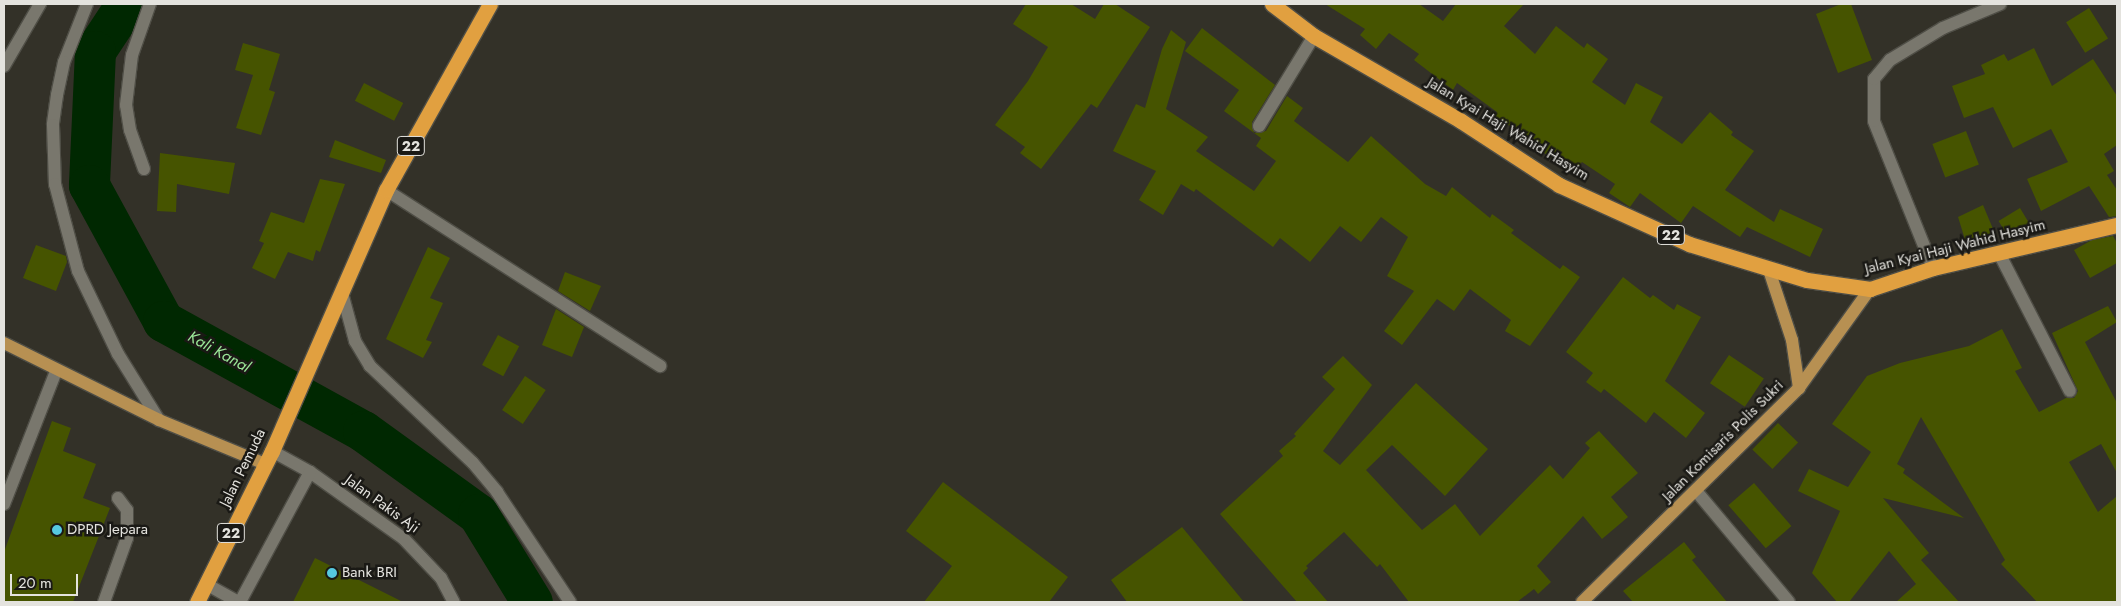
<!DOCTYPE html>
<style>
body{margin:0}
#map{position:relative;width:2121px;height:606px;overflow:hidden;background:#333128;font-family:Jost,sans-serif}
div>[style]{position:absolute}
.river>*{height:41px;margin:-20.5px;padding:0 20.5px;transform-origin:20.5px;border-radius:20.5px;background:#002801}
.building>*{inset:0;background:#465400;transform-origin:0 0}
.roads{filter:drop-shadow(1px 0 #4f4e46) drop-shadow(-1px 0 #4f4e46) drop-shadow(0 1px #4f4e46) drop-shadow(0 -1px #4f4e46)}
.minor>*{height:12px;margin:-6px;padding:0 6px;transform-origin:6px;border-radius:6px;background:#79776d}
.major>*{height:12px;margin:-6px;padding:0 6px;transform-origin:6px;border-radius:6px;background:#b79052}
.highway>*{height:15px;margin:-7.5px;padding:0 7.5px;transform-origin:7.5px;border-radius:7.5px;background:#e1a040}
.dots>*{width:14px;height:14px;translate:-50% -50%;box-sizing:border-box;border:2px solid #1a1915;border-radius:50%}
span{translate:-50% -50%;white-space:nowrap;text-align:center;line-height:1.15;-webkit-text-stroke:5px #1a1915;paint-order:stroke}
.shield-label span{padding:1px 4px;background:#1a1915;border:1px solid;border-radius:4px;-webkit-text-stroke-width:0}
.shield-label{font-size:14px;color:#e4e3de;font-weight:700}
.street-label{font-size:15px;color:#e4e3de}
.poi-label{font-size:15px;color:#e4e3de}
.left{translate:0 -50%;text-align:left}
.water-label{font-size:16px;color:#9ce899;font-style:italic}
.frame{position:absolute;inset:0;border:5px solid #e4e3de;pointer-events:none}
.scale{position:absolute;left:10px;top:574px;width:68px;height:22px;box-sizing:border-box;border:2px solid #e4e3de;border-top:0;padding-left:6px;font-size:15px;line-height:18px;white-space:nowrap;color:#e4e3de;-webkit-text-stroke:4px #1a1915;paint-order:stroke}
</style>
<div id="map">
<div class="river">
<i style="left:126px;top:4px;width:56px;rotate:123.4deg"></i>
<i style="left:95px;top:51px;width:134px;rotate:92.6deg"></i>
<i style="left:89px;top:185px;width:155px;rotate:61.4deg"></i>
<i style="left:163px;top:321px;width:228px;rotate:28.8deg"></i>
<i style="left:363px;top:431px;width:142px;rotate:35.8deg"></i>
<i style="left:478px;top:514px;width:103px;rotate:58.5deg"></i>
</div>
<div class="building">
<i style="clip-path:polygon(1026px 4px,1071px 4px,1095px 19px,1104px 4px,1115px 4px,1150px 27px,1097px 108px,1091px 104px,1041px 169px,1020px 153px,1025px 147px,995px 125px,1028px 81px,1048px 47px,1013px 24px)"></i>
<i style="clip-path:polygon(1325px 4px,1419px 4px,1443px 21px,1456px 4px,1524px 4px,1504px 26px,1535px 54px,1556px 26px,1584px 48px,1587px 43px,1608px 59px,1592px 82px,1625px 105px,1636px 83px,1663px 97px,1650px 122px,1682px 144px,1710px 112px,1733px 132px,1731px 135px,1754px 151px,1725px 190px,1774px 222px,1780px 209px,1823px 229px,1810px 257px,1747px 227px,1740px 237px,1693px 206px,1681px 223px,1640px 193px,1630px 207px,1609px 193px,1615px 184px,1582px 162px,1574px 172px,1553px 159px,1522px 138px,1523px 135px,1495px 116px,1497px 112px,1457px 83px,1453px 90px,1414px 60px,1419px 54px,1389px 33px,1376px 49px,1360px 35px,1365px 29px)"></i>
<i style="clip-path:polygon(1841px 4px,1851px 4px,1872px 60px,1838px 73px,1816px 14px)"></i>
<i style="left:2089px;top:8px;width:36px;height:27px;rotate:58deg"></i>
<i style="clip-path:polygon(1202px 28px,1275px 85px,1252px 122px,1254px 133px,1266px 131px,1287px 96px,1303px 108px,1294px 121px,1348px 162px,1371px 136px,1425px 184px,1446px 196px,1452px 187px,1490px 218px,1492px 214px,1514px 230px,1511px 233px,1560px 269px,1563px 265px,1580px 277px,1530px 346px,1505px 331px,1511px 320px,1470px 289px,1454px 311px,1437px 299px,1402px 345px,1384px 331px,1414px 291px,1387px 276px,1408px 237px,1381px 217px,1361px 242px,1340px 226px,1310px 262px,1280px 238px,1273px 247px,1196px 189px,1194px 192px,1181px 184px,1163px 215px,1139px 200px,1156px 171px,1113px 151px,1136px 104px,1145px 108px,1162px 49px,1171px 30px,1186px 42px,1166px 109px,1208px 137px,1196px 151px,1254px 191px,1276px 161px,1256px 146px,1261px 138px,1224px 111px,1239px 90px,1185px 51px)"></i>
<i style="clip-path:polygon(243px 43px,280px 54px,269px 90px,275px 92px,261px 135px,236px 128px,253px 75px,235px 70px)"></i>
<i style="clip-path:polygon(2034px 48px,2052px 86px,2093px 59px,2117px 96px,2117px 145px,2104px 154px,2114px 171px,2107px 175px,2117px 190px,2117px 216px,2109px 217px,2089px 186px,2041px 211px,2027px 179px,2068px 162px,2051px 129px,2013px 148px,1993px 107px,1964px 118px,1952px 86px,1985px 74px,1981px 65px,2004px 54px,2008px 61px)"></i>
<i style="left:364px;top:83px;width:44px;height:20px;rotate:27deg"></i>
<i style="left:1966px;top:131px;width:36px;height:36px;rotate:69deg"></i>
<i style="clip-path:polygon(335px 140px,386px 160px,381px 173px,329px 157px)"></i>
<i style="clip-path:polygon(160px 153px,235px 163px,229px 194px,177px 184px,176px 212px,157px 211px)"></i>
<i style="clip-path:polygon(320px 179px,345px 184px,320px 252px,316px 250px,313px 261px,288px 252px,275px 279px,252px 268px,264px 243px,259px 241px,271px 212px,304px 223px)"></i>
<i style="clip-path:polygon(1983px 205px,1996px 236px,1967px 246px,1958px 217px)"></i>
<i style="left:2020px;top:208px;width:23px;height:25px;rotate:59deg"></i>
<i style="clip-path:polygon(2113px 236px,2117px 243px,2117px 263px,2090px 278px,2074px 250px,2092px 240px)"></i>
<i style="clip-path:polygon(36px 245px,66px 256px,67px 262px,56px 291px,23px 278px)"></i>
<i style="clip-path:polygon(428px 247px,450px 258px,430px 298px,443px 303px,426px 340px,432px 342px,423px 358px,386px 339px)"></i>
<i style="clip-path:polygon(565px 272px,601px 286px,590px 311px,558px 291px)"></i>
<i style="clip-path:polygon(1623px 277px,1650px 298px,1653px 295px,1674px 310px,1677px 304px,1701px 317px,1665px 381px,1705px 413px,1686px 438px,1654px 412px,1646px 423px,1604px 389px,1601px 393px,1586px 382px,1593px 373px,1566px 352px)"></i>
<i style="clip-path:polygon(2108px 306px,2117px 322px,2085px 342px,2117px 403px,2117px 473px,2101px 444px,2069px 462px,2098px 512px,2117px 496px,2117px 602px,2037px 602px,2001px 564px,2005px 560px,1921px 417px,1897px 464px,1905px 469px,1903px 473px,1964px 518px,1883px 498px,1929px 553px,1921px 560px,1959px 602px,1896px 602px,1916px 584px,1889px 551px,1849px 602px,1837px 602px,1812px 573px,1840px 511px,1798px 491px,1809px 469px,1848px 487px,1871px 452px,1832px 424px,1867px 376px,1900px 363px,1969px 346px,2002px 329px,2022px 368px,2015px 371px,2039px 412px,2066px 398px,2074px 398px,2078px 391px,2052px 333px)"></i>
<i style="clip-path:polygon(556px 309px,584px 327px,572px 357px,542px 345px)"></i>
<i style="left:498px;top:335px;width:24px;height:34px;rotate:28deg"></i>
<i style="left:1729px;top:355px;width:42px;height:34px;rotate:34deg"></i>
<i style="clip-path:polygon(1343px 356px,1372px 385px,1323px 451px,1340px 465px,1416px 383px,1488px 449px,1445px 496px,1392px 445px,1366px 470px,1422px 530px,1455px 504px,1480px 536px,1550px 465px,1563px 479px,1590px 448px,1585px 443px,1599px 431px,1638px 473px,1611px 497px,1628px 517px,1602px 539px,1583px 516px,1537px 566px,1551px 582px,1538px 594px,1534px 589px,1517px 602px,1409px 602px,1380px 564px,1377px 567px,1344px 532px,1306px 566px,1308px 568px,1303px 573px,1328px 602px,1297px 602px,1220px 514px,1283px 456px,1279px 451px,1296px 436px,1294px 434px,1335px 389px,1322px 377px)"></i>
<i style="left:525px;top:376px;width:25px;height:41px;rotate:34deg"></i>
<i style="clip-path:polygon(52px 421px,71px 428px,63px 451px,96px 464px,83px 498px,110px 508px,73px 602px,4px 602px,4px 552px)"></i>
<i style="left:1778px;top:423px;width:28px;height:37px;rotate:44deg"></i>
<i style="clip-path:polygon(943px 482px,1068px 577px,1049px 602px,924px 602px,952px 566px,906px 531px)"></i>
<i style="left:1754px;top:483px;width:57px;height:34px;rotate:49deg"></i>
<i style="clip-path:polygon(1182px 527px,1244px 602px,1127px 602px,1111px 580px)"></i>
<i style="clip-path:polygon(1684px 542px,1696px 557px,1692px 560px,1727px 602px,1633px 602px,1623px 591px)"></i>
<i style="clip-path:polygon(315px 558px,403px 602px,293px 602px)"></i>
</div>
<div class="roads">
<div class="minor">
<i style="left:87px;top:4px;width:62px;rotate:111.6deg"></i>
<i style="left:64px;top:62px;width:34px;rotate:102deg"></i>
<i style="left:57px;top:95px;width:30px;rotate:98deg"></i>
<i style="left:53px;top:125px;width:59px;rotate:88.1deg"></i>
<i style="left:55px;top:184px;width:90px;rotate:75.2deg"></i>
<i style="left:78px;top:271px;width:92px;rotate:64.3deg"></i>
<i style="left:118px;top:354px;width:78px;rotate:58.2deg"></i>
<i style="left:4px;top:66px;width:72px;rotate:-59.9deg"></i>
<i style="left:1259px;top:126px;width:105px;rotate:-58.6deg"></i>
<i style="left:144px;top:169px;width:41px;rotate:-109.7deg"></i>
<i style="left:130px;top:130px;width:25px;rotate:-99deg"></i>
<i style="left:126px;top:105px;width:50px;rotate:-83.2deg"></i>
<i style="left:132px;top:55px;width:54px;rotate:-70.6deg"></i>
<i style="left:386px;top:190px;width:326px;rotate:32.7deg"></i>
<i style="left:1999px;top:253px;width:155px;rotate:62.8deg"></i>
<i style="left:1933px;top:268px;width:158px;rotate:-111.9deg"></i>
<i style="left:1874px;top:121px;width:42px;rotate:-90deg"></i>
<i style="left:1874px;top:79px;width:25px;rotate:-50deg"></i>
<i style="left:1890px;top:60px;width:62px;rotate:-31.1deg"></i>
<i style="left:1943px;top:28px;width:62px;rotate:-22.8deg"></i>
<i style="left:342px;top:293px;width:50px;rotate:74.8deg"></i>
<i style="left:355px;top:341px;width:29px;rotate:59deg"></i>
<i style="left:370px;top:366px;width:141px;rotate:43.3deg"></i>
<i style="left:473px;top:463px;width:38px;rotate:50deg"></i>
<i style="left:497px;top:492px;width:132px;rotate:56.4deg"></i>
<i style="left:272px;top:451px;width:43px;rotate:28.9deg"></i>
<i style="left:310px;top:472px;width:114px;rotate:35.4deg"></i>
<i style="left:403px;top:538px;width:55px;rotate:46.5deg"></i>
<i style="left:441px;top:578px;width:27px;rotate:62deg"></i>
<i style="left:1697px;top:492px;width:143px;rotate:50.1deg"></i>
<i style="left:4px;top:504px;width:143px;rotate:-68.6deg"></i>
<i style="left:206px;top:584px;width:38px;rotate:29deg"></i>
<i style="left:104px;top:602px;width:68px;rotate:-70.2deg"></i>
<i style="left:127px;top:538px;width:28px;rotate:-90deg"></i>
<i style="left:127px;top:510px;width:15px;rotate:-127deg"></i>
<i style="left:240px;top:602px;width:148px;rotate:-61.7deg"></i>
</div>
<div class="major">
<i style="left:1769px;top:270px;width:74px;rotate:71.8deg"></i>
<i style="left:1792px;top:340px;width:49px;rotate:81.7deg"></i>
<i style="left:4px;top:343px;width:173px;rotate:26.4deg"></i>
<i style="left:159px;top:420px;width:115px;rotate:22.5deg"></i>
<i style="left:1582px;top:602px;width:305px;rotate:-44.6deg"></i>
<i style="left:1799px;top:388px;width:122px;rotate:-54.4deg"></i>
</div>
<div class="highway">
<i style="left:1272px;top:4px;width:53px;rotate:37.3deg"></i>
<i style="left:1314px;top:36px;width:170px;rotate:30deg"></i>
<i style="left:1461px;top:121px;width:117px;rotate:33.1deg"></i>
<i style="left:1559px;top:185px;width:143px;rotate:24.4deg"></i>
<i style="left:1689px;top:244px;width:123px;rotate:17deg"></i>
<i style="left:1807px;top:280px;width:64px;rotate:8.1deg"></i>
<i style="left:1870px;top:289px;width:66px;rotate:-18.4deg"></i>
<i style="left:1933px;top:268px;width:189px;rotate:-13.2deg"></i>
<i style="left:197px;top:602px;width:169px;rotate:-63.6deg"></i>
<i style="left:272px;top:451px;width:285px;rotate:-66.4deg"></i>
<i style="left:386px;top:190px;width:213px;rotate:-60.8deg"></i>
</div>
</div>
<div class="dots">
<i style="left:57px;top:530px;background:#56c9e0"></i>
<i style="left:332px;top:573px;background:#56c9e0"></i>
</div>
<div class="shield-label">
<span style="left:411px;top:146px">22</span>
<span style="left:1671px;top:235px">22</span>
<span style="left:231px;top:533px">22</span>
</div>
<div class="street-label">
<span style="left:1508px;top:129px;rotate:31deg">Jalan Kyai Haji Wahid Hasyim</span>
<span style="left:1955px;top:247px;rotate:-14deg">Jalan Kyai Haji Wahid Hasyim</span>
<span style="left:1723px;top:441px;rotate:-45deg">Jalan Komisaris Polis Sukri</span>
<span style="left:243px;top:468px;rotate:-64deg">Jalan Pemuda</span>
<span style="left:382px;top:504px;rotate:36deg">Jalan Pakis Aji</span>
</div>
<div class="poi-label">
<span class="left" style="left:67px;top:530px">DPRD Jepara</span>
<span class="left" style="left:342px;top:573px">Bank BRI</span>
</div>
<div class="water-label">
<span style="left:219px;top:352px;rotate:29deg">Kali Kanal</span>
</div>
<div class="frame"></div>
<div class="scale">20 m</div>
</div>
